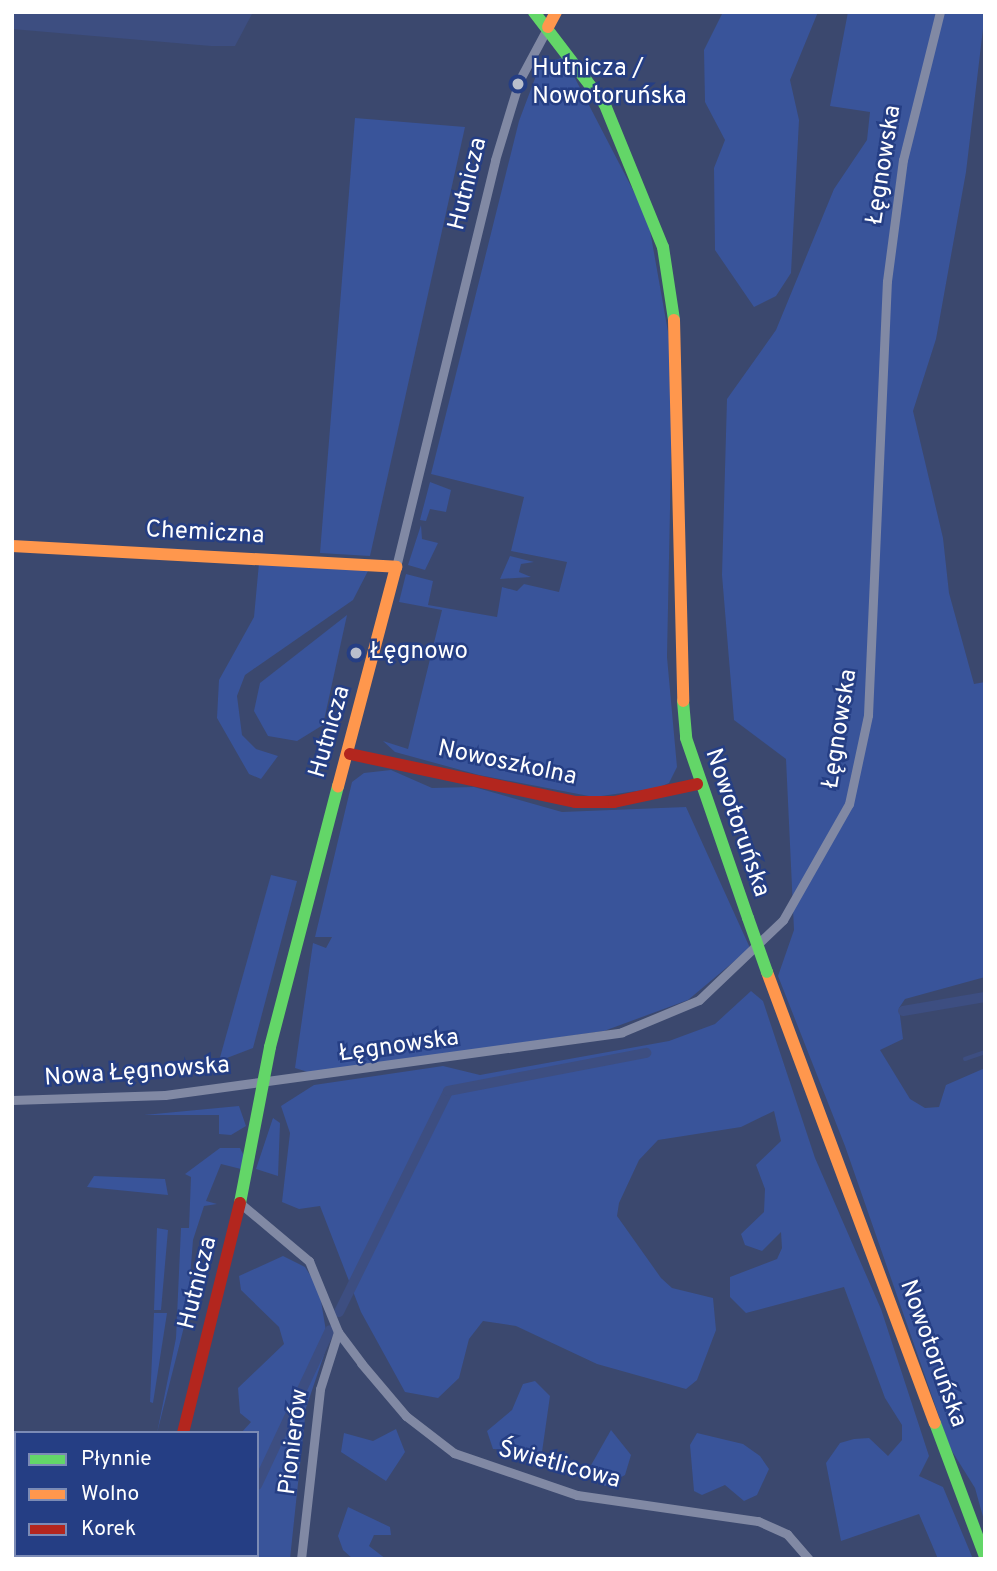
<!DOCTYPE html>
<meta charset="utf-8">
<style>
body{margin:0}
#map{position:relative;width:997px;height:1571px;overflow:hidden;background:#3b486e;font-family:Overpass,sans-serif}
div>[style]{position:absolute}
.green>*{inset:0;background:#39549a}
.water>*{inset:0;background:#3d4e81}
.stream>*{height:3.5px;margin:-1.75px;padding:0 1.75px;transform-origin:1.75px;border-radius:1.75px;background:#3d4e81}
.canal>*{height:10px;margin:-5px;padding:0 5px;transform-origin:5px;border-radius:5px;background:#3d4e81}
.street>*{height:9px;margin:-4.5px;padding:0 4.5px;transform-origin:4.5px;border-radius:4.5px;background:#8189a4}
.fast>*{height:12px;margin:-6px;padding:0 6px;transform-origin:6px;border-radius:6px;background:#63d668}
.slow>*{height:12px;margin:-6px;padding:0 6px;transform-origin:6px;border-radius:6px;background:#ff974d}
.jam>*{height:12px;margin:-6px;padding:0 6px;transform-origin:6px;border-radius:6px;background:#b3261e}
.fast-bridge>*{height:12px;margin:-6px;padding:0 6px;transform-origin:6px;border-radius:6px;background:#63d668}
.dots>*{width:19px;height:19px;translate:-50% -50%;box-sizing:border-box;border:4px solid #253e84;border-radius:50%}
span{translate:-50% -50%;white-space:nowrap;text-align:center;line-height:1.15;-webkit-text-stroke:5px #253e84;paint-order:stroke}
.poi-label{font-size:24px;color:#fff}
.left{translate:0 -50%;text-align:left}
.street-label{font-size:24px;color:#fff}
.frame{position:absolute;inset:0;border:14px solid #fff;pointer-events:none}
.legend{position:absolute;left:14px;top:1431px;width:245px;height:126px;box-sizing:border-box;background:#253e84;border:2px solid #7c8bb5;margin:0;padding:9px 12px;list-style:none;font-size:21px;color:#fff}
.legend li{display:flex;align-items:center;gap:14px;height:35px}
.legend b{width:35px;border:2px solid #7c8bb5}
</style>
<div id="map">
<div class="green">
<i style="clip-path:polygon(723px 12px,818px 12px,790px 80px,799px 120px,791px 273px,776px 296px,754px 307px,715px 250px,714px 168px,725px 140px,705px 102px,704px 50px)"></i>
<i style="clip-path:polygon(848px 12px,985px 12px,966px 172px,936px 339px,913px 411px,943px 538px,949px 593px,974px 684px,985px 682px,985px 977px,905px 999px,899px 1008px,903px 1039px,880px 1050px,910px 1099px,925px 1108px,939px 1107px,946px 1085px,985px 1068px,985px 1524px,975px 1488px,950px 1448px,845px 1146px,778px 976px,794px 930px,786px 759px,734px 720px,722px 575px,727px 399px,776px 330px,834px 189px,867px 140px,870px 112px,830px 106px)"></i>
<i style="clip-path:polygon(564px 57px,648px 219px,673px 360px,667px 657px,677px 767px,669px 783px,658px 788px,594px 797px,479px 775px,395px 752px,383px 741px,408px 749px,442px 610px,399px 602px,406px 574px,433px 581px,428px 605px,497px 617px,502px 587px,517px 591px,524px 584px,559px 592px,567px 562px,511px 551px,524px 497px,431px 474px,519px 121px,540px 65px)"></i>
<i style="clip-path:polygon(355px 118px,465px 127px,370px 556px,320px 553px)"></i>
<i style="clip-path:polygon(430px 482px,451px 490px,446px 512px,430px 509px,426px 521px,420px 520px)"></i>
<i style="clip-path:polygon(421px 525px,422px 539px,438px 543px,425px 570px,408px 565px)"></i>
<i style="clip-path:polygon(510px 556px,534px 562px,521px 564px,519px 572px,531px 577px,500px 579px)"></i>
<i style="clip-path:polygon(259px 563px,369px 569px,353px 600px,245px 675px,237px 696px,242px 735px,256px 749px,278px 756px,261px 779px,249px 774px,217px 718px,219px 680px,254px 617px)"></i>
<i style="clip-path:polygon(347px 615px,323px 725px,297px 741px,268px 736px,254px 711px,260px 683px)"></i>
<i style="clip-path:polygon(391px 770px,432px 788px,474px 787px,562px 812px,686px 807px,750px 948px,688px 1000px,604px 1031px,311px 1073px,295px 1068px,313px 943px,326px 948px,332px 937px,315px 937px,352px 782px,364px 773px)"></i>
<i style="clip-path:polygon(271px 875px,297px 881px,253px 1048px,219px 1061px)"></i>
<i style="clip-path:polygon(751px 991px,763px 1001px,815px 1158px,881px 1309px,929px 1456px,919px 1476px,943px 1487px,973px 1559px,938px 1559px,919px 1514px,841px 1541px,826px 1463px,840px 1443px,854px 1439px,869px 1438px,888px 1456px,902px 1440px,902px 1425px,885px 1398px,844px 1287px,746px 1313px,730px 1297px,730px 1277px,777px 1259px,782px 1248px,781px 1232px,762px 1251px,745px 1245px,741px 1234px,764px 1212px,765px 1189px,756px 1165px,781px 1141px,774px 1111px,741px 1127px,658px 1140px,639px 1160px,619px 1203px,617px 1216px,661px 1278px,672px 1288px,713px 1298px,716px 1330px,697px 1380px,686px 1389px,597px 1364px,516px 1326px,483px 1321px,469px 1339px,459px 1378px,438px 1398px,405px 1392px,361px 1312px,320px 1206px,299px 1209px,282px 1202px,290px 1133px,281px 1106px,314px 1085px,443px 1066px,480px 1075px,669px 1041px,715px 1024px)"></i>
<i style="clip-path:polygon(239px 1106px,246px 1126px,231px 1135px,219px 1134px,219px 1115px,144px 1115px)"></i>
<i style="clip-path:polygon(273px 1118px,280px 1123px,278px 1176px,256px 1169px)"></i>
<i style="clip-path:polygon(220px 1148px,240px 1148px,244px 1156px,241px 1169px,221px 1164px,206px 1201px,217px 1204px,204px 1206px,193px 1240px,187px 1315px,157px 1433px,176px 1338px,181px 1228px,189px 1228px,191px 1177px,185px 1174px)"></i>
<i style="clip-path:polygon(94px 1176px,165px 1179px,168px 1195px,87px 1187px)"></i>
<i style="clip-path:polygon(157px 1228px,168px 1230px,161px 1310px,154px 1310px)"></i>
<i style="clip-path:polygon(283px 1256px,305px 1267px,319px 1289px,328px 1343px,306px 1408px,290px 1559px,215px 1559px,257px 1555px,257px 1433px,241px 1433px,251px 1422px,240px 1413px,238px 1388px,284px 1344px,279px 1327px,241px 1290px,239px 1276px)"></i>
<i style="clip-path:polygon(154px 1313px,167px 1313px,153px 1403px,150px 1402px)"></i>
<i style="clip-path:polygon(535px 1381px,550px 1396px,542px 1452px,493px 1449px,487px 1431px,512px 1410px,523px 1384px)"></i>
<i style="clip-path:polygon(396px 1429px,405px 1452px,386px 1481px,341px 1452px,344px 1433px,373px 1441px)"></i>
<i style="clip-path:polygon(611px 1430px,631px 1455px,625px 1475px,605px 1486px,593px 1479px,590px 1467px)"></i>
<i style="clip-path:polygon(697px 1433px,743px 1444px,760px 1456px,769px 1469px,757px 1495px,744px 1501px,725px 1485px,702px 1495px,694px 1491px,690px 1445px)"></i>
<i style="clip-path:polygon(348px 1507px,390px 1527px,391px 1535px,374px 1535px,369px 1546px,386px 1559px,353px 1559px,343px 1550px,338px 1536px)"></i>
</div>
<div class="water">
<i style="clip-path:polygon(12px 12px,253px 12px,235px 46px,211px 46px,12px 29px)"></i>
</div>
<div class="stream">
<i style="left:965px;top:1059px;width:21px;rotate:-19deg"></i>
</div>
<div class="canal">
<i style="left:903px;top:1011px;width:83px;rotate:-9.7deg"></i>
<i style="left:339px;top:1312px;width:246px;rotate:-63.7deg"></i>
<i style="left:448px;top:1091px;width:202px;rotate:-10.9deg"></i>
<i style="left:257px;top:1485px;width:171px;rotate:-64.8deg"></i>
<i style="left:223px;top:1559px;width:4px;rotate:-76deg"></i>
</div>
<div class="street">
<i style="left:396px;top:567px;width:419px;rotate:-76.3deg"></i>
<i style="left:495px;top:160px;width:83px;rotate:-73.1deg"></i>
<i style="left:519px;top:81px;width:61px;rotate:-61.8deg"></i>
<i style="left:12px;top:1100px;width:153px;rotate:-1.9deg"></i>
<i style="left:165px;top:1095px;width:461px;rotate:-7.8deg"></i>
<i style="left:622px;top:1032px;width:83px;rotate:-22.6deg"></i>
<i style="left:699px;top:1000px;width:116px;rotate:-43.6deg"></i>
<i style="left:783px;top:920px;width:133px;rotate:-60.4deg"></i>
<i style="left:849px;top:804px;width:91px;rotate:-77.9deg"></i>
<i style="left:868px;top:715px;width:434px;rotate:-87.5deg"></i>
<i style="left:887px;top:281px;width:122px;rotate:-82.5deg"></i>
<i style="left:903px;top:160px;width:153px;rotate:-76deg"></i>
<i style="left:241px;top:1204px;width:89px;rotate:40deg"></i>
<i style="left:309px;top:1261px;width:77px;rotate:67.8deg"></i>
<i style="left:338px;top:1332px;width:39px;rotate:53deg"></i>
<i style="left:361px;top:1363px;width:70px;rotate:49.7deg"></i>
<i style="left:406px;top:1416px;width:61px;rotate:37.6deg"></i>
<i style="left:454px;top:1453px;width:130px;rotate:18.9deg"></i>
<i style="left:577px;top:1495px;width:183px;rotate:8.2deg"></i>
<i style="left:758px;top:1521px;width:32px;rotate:24deg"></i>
<i style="left:787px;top:1534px;width:33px;rotate:49deg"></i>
<i style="left:301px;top:1559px;width:171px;rotate:-83.6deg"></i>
<i style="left:320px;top:1389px;width:60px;rotate:-72.5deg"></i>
</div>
<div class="fast">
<i style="left:534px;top:12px;width:117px;rotate:52.6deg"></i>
<i style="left:605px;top:105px;width:153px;rotate:67.8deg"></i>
<i style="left:663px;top:247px;width:74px;rotate:81.4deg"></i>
<i style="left:683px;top:701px;width:37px;rotate:85deg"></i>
<i style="left:686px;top:738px;width:190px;rotate:71deg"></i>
<i style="left:240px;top:1203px;width:159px;rotate:-79.1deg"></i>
<i style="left:270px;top:1047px;width:270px;rotate:-75.4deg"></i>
<i style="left:935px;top:1423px;width:143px;rotate:69.5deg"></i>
</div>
<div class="slow">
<i style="left:548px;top:27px;width:17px;rotate:-62deg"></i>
<i style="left:674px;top:320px;width:381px;rotate:88.6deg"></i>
<i style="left:12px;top:546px;width:385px;rotate:3.1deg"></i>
<i style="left:396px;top:567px;width:227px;rotate:104.8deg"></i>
<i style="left:767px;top:972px;width:481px;rotate:69.6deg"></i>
</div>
<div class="jam">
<i style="left:350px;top:754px;width:230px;rotate:12deg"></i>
<i style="left:575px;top:802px;width:39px"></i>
<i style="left:614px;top:802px;width:85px;rotate:-12.2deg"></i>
<i style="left:183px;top:1433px;width:237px;rotate:-76.1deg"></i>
<i style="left:152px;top:1559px;width:4px;rotate:-76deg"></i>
</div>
<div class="fast-bridge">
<i style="left:748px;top:918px;width:57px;rotate:70.6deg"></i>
</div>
<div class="dots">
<i style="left:518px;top:84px;background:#babfcc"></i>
<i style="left:356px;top:653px;background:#babfcc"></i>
</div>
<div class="poi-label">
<span class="left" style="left:532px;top:84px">Hutnicza /<br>Nowotoruńska</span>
<span class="left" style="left:370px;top:653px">Łęgnowo</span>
</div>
<div class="street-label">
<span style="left:885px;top:165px;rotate:-81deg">Łęgnowska</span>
<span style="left:469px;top:184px;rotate:-76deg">Hutnicza</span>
<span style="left:205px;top:534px;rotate:3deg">Chemiczna</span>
<span style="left:841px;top:729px;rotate:-81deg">Łęgnowska</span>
<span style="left:331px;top:732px;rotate:-74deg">Hutnicza</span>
<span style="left:507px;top:764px;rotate:12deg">Nowoszkolna</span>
<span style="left:736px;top:823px;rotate:71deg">Nowotoruńska</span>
<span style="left:399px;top:1047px;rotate:-8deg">Łęgnowska</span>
<span style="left:137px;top:1073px;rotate:-4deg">Nowa Łęgnowska</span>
<span style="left:199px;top:1283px;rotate:-76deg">Hutnicza</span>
<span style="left:932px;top:1354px;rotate:70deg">Nowotoruńska</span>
<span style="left:295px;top:1442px;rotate:-83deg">Pionierów</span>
<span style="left:559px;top:1466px;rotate:15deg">Świetlicowa</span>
</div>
<div class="frame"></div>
<ul class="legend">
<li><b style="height:9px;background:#63d668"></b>Płynnie</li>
<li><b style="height:9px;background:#ff974d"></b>Wolno</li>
<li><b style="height:9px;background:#b3261e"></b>Korek</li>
</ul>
</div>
